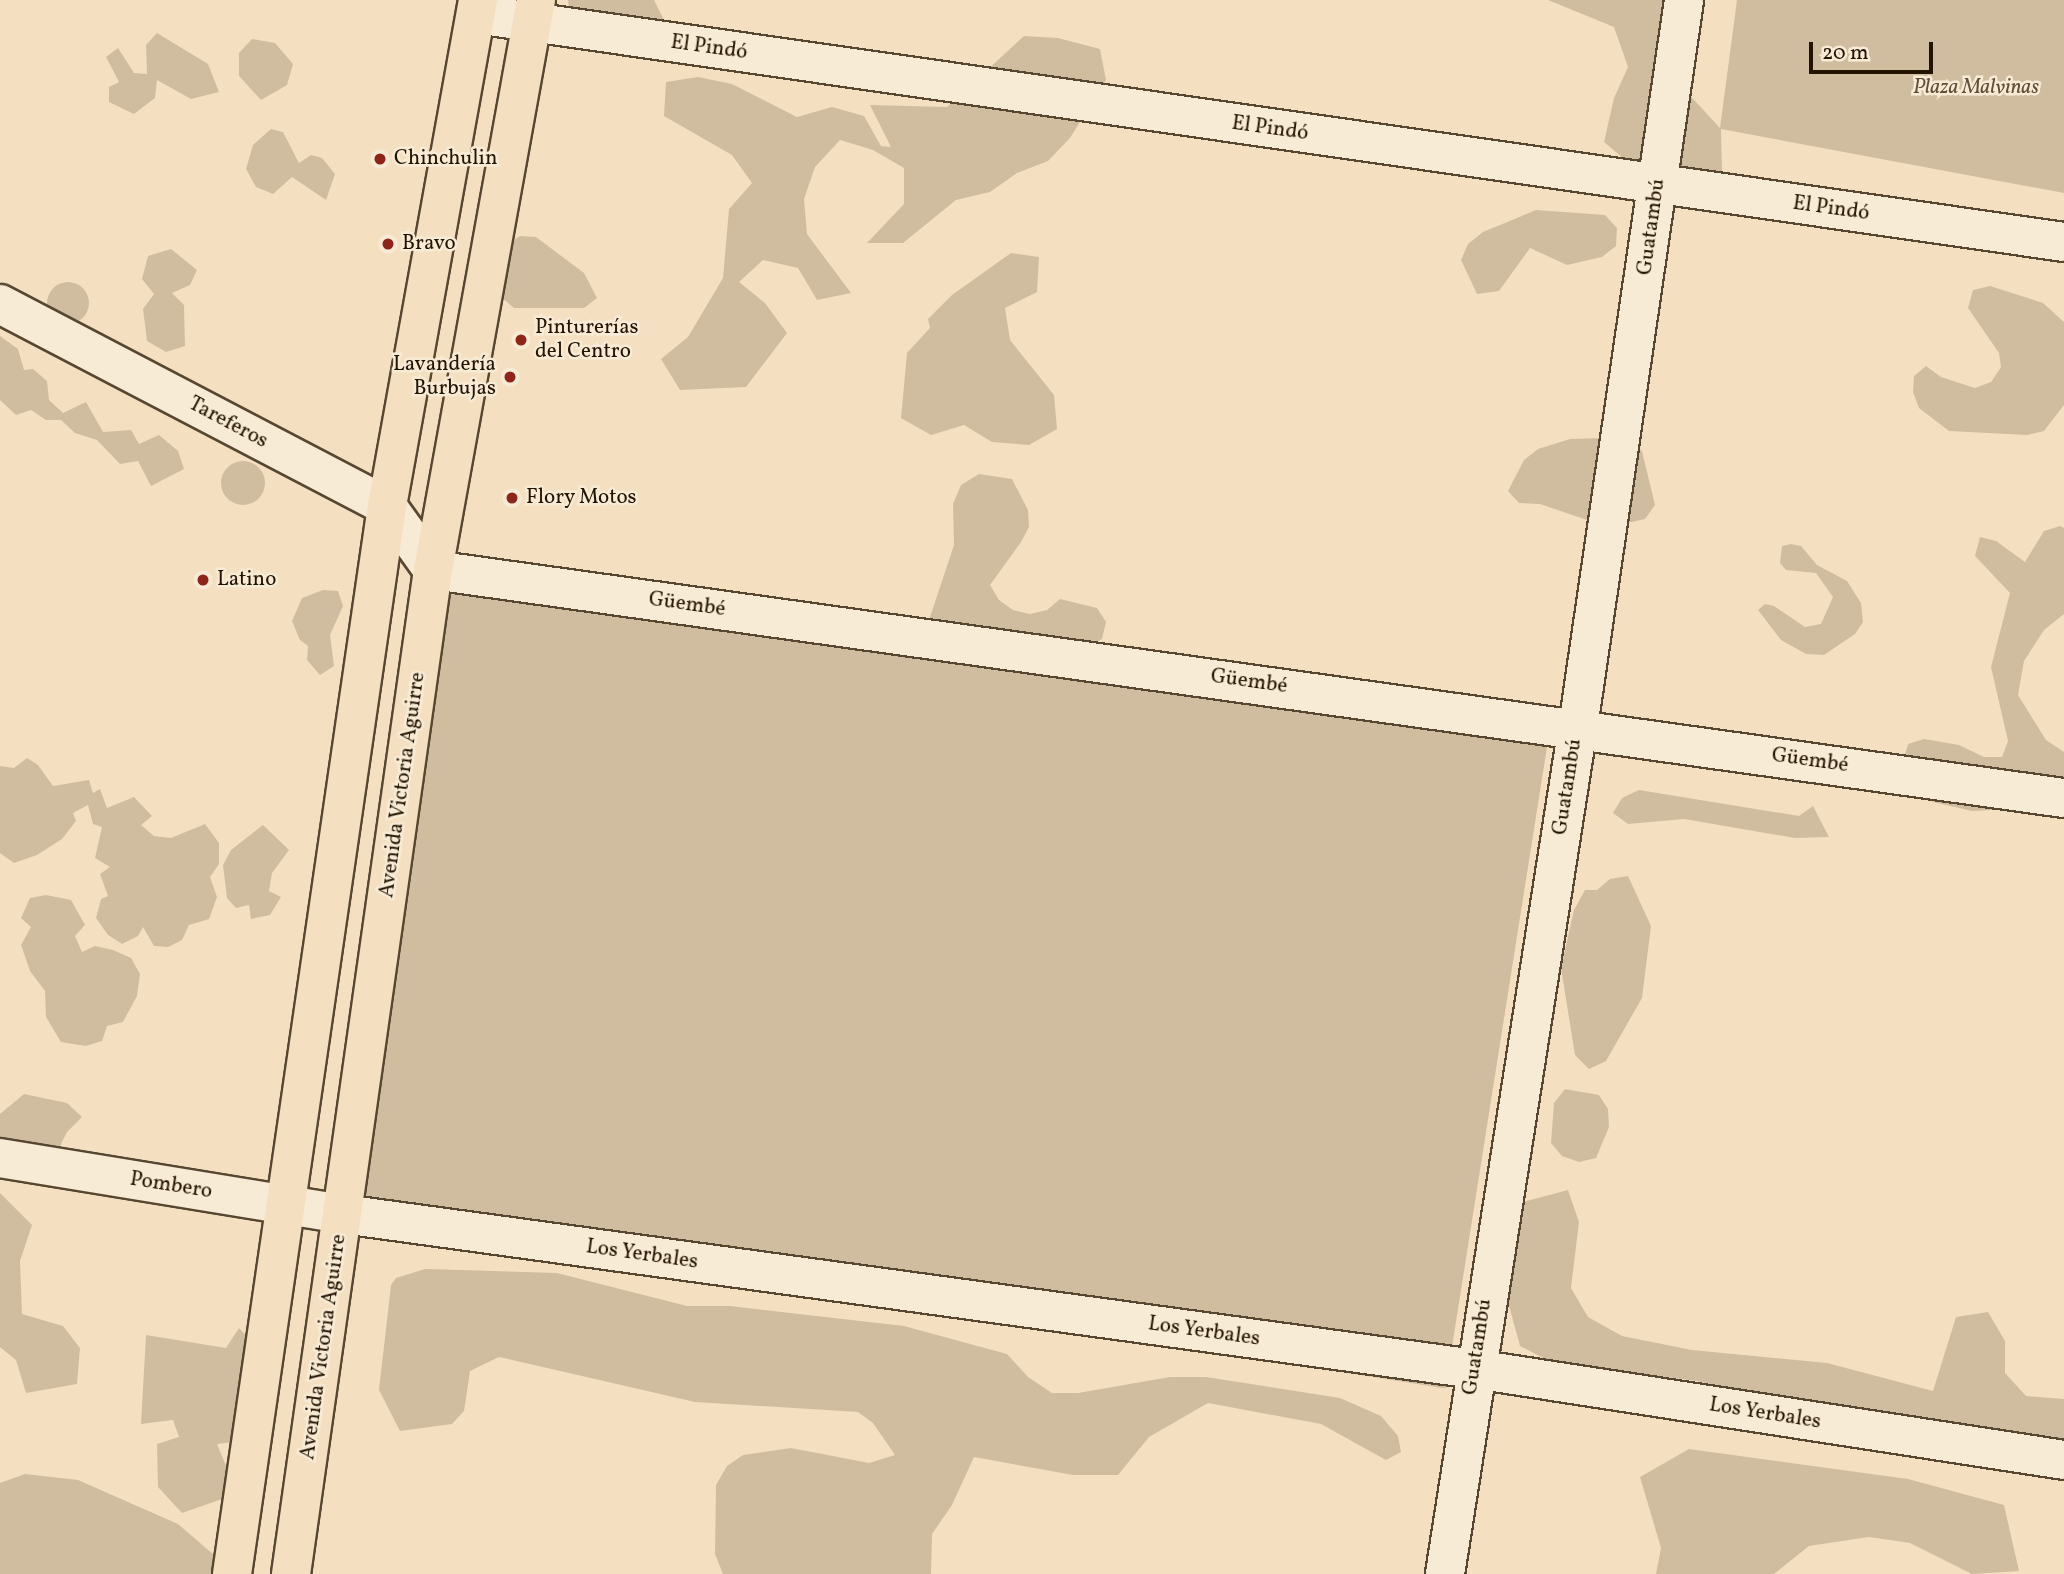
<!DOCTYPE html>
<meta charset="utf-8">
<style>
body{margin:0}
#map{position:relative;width:2064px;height:1574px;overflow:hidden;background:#f4e0c0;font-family:Vollkorn,serif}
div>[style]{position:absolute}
.green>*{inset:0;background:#d0bda0;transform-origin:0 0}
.round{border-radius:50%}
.roads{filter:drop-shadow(2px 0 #574731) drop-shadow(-2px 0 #574731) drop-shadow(0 2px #574731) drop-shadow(0 -2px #574731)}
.minor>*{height:38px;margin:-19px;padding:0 19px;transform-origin:19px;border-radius:19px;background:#f8ebd6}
.major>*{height:38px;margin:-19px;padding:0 19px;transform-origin:19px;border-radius:19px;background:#f4e0c0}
.dots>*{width:19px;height:19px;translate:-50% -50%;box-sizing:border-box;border:4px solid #f8ebd6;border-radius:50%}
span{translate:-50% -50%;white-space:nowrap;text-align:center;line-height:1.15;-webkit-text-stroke:5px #f8ebd6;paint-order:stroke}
.street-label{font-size:21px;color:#231401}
.park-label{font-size:21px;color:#604f39;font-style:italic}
.poi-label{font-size:21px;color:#231401}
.left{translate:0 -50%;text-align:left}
.right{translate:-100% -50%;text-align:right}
.scale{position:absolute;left:1809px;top:42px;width:124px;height:32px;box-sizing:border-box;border:4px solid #231401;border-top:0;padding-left:9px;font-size:21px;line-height:24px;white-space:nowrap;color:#231401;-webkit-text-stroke:5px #f8ebd6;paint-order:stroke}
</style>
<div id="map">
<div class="green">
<i style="clip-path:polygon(568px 0,654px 0,665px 22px,569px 8px)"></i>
<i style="clip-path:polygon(1548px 0,1690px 0,1672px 76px,1720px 128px,1737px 0,2064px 0,2064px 193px,1721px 129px,1722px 171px,1694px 189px,1630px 164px,1604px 142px,1614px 98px,1628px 67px,1614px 27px)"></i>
<i style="clip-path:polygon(157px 33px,208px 64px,219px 92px,191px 99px,157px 80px,155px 98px,134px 114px,109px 102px,109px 87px,119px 82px,106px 57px,118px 48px,134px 73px,147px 74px,146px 45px)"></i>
<i style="clip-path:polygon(1024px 36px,1058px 38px,1100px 49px,1106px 80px,1070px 138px,1048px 161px,1017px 173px,990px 192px,956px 200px,903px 243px,867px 243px,904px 204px,904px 168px,873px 150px,840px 140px,815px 167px,804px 199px,807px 234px,851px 293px,817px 300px,798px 268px,763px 260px,739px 282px,765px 303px,787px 333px,746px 387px,680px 390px,661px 359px,688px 337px,723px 278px,729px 209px,752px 183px,732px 155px,664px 116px,666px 82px,698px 77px,732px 84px,797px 117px,832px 107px,864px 116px,881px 146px,891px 147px,870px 105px,947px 107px)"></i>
<i style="clip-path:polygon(252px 39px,275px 43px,293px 64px,287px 85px,261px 100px,239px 76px,239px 53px)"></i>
<i style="clip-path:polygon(271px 129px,283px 132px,299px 163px,311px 155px,322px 158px,335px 174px,326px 200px,292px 177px,273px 194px,256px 187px,246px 169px,253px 145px)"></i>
<i style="clip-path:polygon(1536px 210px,1605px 215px,1617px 228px,1616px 246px,1602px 257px,1567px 265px,1530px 248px,1499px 291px,1477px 294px,1461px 260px,1468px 244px,1483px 232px)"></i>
<i style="clip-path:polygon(520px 236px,536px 237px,584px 273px,597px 298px,584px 308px,514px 308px,501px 297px,504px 247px)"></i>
<i style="clip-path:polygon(171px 249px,197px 270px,190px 285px,172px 293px,184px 305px,185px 346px,166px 352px,147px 341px,143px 309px,154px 294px,142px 279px,148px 256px)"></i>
<i style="clip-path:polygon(1011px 253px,1039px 257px,1037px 292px,1005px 308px,1010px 340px,1054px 395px,1057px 429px,1029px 445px,992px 442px,964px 425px,931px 435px,901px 418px,907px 353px,930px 328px,928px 319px,952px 295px)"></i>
<i class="round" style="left:47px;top:282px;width:42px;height:42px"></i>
<i style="clip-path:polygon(1990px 286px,2043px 303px,2064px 322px,2064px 405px,2044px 431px,2027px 435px,1949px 431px,1919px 408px,1913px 392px,1914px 376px,1926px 366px,1941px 377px,1975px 388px,1991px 382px,2001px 367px,1999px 353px,1968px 308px,1973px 290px)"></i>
<i style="clip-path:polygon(0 336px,18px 349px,24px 370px,33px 369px,47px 381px,49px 400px,63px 413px,86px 402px,103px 432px,131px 430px,139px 444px,159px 435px,178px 451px,184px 469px,151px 486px,138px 461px,120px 464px,97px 440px,75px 433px,61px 420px,46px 420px,31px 410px,16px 415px,0 400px)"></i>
<i style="clip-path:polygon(1605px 438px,1627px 442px,1642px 451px,1655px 505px,1645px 519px,1613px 526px,1593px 522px,1540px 504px,1519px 503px,1508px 491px,1524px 460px,1538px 449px,1570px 439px)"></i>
<i class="round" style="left:221px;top:461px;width:44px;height:44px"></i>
<i style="clip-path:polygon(979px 474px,1012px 479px,1028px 510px,1029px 527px,1021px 542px,990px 585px,999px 600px,1013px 610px,1030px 614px,1047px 610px,1060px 599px,1097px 608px,1106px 622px,1102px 639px,1086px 648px,935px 634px,930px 617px,954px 545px,953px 504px,961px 485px)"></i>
<i style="clip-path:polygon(2060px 526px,2064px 528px,2064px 614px,2044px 630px,2024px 661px,2018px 695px,2046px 740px,2064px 752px,2064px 815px,2011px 809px,1972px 811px,1933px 802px,1917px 793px,1903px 762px,1908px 744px,1924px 739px,1959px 745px,1984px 757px,2002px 757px,2008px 741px,1991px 667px,2010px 593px,1975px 556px,1980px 537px,1996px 541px,2025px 562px,2044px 531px)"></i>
<i style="clip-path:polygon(1791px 544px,1801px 546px,1817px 565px,1847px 581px,1861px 603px,1863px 622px,1855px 634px,1824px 655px,1806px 654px,1781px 640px,1758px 610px,1765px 604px,1774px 606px,1805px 627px,1821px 624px,1833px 597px,1816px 573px,1786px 570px,1780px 563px,1782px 546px)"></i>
<i style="left:433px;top:570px;width:1128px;height:650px;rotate:9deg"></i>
<i style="clip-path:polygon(323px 590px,338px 591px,343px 606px,330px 635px,334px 666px,320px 675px,307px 660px,308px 646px,300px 640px,292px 621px,302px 598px)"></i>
<i style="clip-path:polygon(27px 758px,38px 765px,53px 786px,89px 780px,93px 793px,100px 789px,107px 808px,134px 797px,152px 816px,141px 825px,154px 836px,171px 838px,205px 824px,219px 843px,219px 864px,210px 877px,217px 897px,209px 919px,189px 925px,182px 940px,168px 947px,154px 946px,143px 927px,138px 936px,122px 944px,108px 935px,96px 918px,101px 899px,108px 896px,100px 874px,110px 867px,95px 858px,102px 827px,93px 824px,88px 805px,73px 813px,76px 821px,62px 839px,37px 855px,14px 863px,0 853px,0 766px,14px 768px)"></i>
<i style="clip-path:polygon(1639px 790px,1799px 816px,1813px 806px,1829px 837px,1795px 838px,1684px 819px,1628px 824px,1613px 813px,1622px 798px)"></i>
<i style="clip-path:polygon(263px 825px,289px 850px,272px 873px,269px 891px,281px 897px,270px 915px,251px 919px,249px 905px,236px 908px,227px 898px,223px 865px,231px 850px)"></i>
<i style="clip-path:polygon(1628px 876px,1651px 926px,1642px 998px,1606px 1061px,1589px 1069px,1575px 1055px,1561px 968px,1574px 910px,1585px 890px,1597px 890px,1610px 879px)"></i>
<i style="clip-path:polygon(46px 895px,71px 900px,85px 925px,75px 936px,82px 952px,95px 946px,113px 950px,131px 958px,140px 974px,137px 996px,123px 1022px,107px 1026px,102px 1041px,86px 1046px,61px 1042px,46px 1017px,45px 991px,30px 971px,21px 945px,31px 927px,21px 918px,30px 898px)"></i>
<i style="clip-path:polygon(1565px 1089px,1599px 1095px,1608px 1109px,1609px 1127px,1596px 1158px,1579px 1162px,1562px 1156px,1551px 1143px,1554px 1103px)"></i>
<i style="clip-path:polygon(24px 1094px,67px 1103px,82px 1117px,67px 1132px,54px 1158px,0 1152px,0 1114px)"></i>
<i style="clip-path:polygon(1568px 1190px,1579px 1222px,1571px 1288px,1588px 1317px,1622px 1336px,1692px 1350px,1827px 1363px,1933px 1391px,1956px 1317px,1988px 1312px,2005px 1341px,2005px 1373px,2026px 1396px,2064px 1399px,2064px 1464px,1763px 1405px,1732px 1389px,1697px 1381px,1551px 1362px,1520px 1346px,1502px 1280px,1501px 1208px)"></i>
<i style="clip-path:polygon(0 1193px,32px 1225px,20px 1261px,22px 1314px,63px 1326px,80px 1348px,77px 1384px,26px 1393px,16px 1360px,0 1347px)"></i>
<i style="clip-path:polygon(425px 1269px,557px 1273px,687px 1306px,730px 1306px,904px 1326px,1007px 1354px,1028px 1377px,1052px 1393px,1078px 1393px,1170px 1377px,1206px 1377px,1340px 1398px,1381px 1416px,1398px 1436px,1401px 1452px,1386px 1460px,1321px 1424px,1208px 1403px,1149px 1437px,1118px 1475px,1073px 1475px,974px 1457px,952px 1505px,932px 1534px,931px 1574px,723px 1574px,715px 1554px,716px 1485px,727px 1466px,743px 1455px,791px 1448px,869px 1463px,895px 1455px,873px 1423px,858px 1412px,695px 1402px,499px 1357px,470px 1371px,464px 1411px,452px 1424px,400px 1431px,379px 1390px,391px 1285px,396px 1278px)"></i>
<i style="clip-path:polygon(239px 1328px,251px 1341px,249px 1377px,238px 1387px,243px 1441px,217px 1444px,231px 1478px,225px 1498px,182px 1513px,158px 1487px,157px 1444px,179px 1437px,173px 1420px,141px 1424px,146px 1335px,226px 1348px)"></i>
<i style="clip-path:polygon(1689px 1449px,1908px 1479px,2004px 1505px,2019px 1571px,1972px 1574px,1910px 1543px,1869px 1537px,1809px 1546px,1774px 1574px,1656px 1574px,1661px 1548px,1640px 1477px)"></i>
<i style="clip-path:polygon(25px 1474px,78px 1480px,178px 1524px,221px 1561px,218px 1574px,0 1574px,0 1483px)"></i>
</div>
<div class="roads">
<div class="minor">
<i style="left:476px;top:14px;width:1604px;rotate:8.17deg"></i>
<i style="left:0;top:304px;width:437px;rotate:27.6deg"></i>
<i style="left:387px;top:506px;width:79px;rotate:54.3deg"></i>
<i style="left:433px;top:570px;width:1647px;rotate:7.96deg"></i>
<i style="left:0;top:1158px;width:348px;rotate:9.3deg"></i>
<i style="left:343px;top:1214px;width:1143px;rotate:7.8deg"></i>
<i style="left:1475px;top:1369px;width:596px;rotate:8.78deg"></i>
<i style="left:1445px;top:1574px;width:857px;rotate:-81.08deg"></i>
<i style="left:1578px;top:727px;width:735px;rotate:-81.7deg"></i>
</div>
<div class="major">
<i style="left:232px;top:1574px;width:1079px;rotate:-81.74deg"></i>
<i style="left:387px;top:506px;width:514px;rotate:-79.8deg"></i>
<i style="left:291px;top:1574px;width:1014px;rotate:-81.95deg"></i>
<i style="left:433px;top:570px;width:579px;rotate:-79.76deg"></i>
</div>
</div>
<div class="dots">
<i style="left:380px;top:159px;background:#8f2418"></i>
<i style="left:388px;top:244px;background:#8f2418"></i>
<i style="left:521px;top:340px;background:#8f2418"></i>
<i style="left:510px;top:377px;background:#8f2418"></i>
<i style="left:512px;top:498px;background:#8f2418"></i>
<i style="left:203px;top:580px;background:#8f2418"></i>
</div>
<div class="street-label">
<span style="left:709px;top:48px;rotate:8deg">El Pindó</span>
<span style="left:1270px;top:129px;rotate:8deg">El Pindó</span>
<span style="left:1831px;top:209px;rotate:8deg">El Pindó</span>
<span style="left:1652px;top:227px;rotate:-82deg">Guatambú</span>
<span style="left:228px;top:423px;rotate:28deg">Tareferos</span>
<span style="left:687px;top:605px;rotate:8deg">Güembé</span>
<span style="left:1249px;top:682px;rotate:8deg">Güembé</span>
<span style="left:1810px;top:761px;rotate:8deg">Güembé</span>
<span style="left:403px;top:785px;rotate:-82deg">Avenida Victoria Aguirre</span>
<span style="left:1568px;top:787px;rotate:-81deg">Guatambú</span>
<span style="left:171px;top:1186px;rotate:9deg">Pombero</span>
<span style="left:642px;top:1255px;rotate:8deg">Los Yerbales</span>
<span style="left:1204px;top:1332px;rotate:8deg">Los Yerbales</span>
<span style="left:324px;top:1347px;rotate:-82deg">Avenida Victoria Aguirre</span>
<span style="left:1478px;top:1347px;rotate:-81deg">Guatambú</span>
<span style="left:1765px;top:1414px;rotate:9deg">Los Yerbales</span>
</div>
<div class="park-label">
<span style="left:1976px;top:88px">Plaza Malvinas</span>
</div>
<div class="poi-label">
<span class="left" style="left:394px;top:159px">Chinchulin</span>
<span class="left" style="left:402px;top:244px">Bravo</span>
<span class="left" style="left:535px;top:340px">Pinturerías<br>del Centro</span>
<span class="right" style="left:496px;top:377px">Lavandería<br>Burbujas</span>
<span class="left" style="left:526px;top:498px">Flory Motos</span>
<span class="left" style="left:217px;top:580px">Latino</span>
</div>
<div class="scale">20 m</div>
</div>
